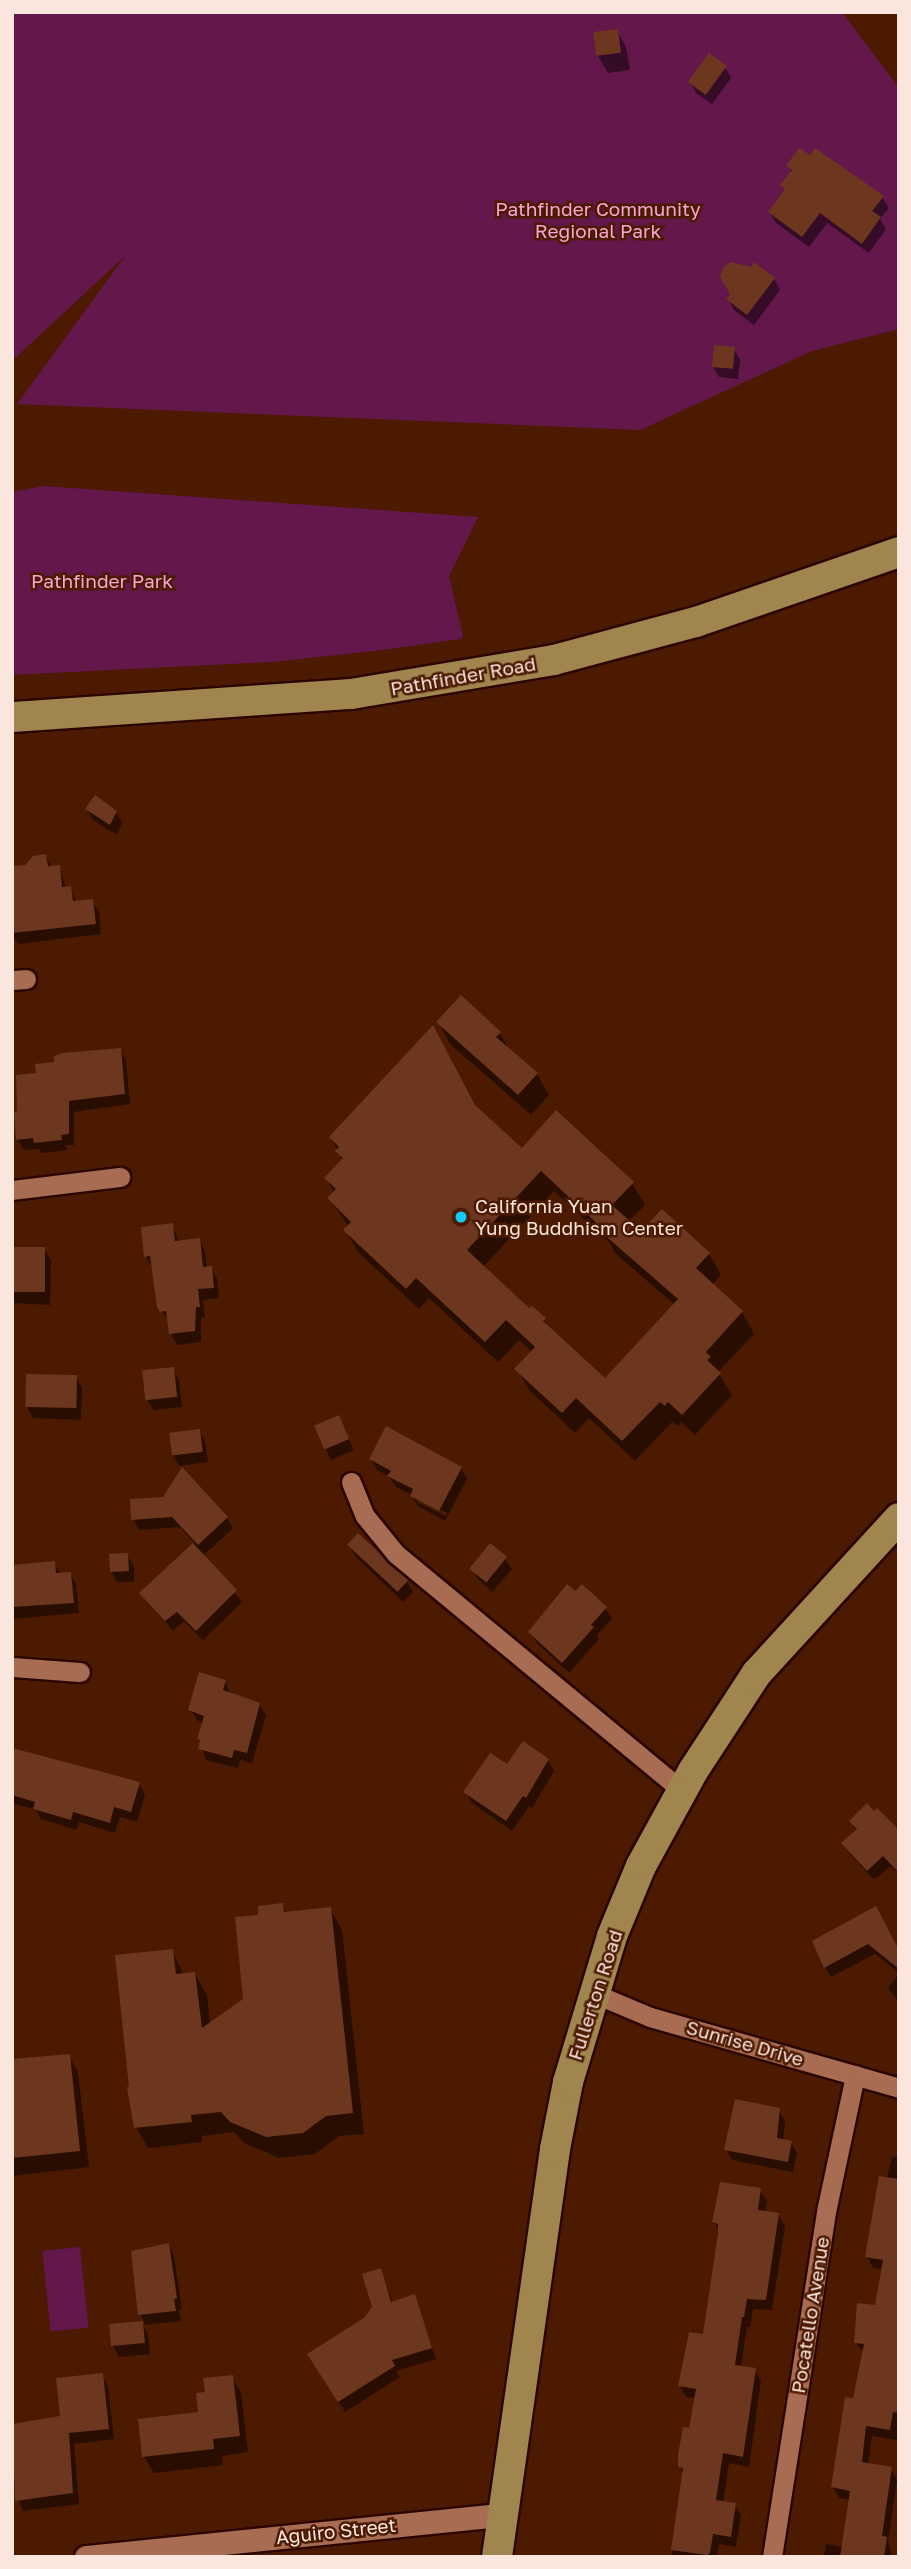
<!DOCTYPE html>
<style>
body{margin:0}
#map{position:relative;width:911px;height:2569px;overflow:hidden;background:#4c1a00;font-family:"Golos Text",sans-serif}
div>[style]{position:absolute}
.green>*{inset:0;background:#63174a;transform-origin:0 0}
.shadow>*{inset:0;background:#0007;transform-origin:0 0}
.building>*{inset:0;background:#6d371f;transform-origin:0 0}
.roads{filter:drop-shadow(2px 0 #2b0600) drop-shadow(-2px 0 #2b0600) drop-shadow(0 2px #2b0600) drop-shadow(0 -2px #2b0600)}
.minor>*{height:19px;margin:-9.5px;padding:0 9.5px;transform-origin:9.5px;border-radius:9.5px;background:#a86c53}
.tertiary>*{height:23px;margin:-11.5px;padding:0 11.5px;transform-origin:11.5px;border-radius:11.5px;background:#a86c53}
.primary>*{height:30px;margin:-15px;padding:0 15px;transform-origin:15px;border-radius:15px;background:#a1854f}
.dots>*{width:19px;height:19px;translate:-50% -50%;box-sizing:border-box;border:4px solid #4c1a00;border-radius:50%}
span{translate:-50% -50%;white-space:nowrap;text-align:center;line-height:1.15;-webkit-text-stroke:5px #4c1a00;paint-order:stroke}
.park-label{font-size:19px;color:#f7a5d5}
.street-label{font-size:19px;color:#fbe6de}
.poi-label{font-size:19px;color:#fbe6de}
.left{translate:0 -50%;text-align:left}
.frame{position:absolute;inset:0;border:14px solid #fbe6de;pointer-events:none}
</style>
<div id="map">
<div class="green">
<i style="clip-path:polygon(12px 12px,842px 12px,899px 88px,899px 329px,812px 351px,640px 430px,17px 404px,125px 256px,12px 361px)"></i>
<i style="clip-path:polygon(44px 486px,478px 517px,449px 576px,463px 636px,460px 639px,383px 650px,272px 662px,12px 675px,12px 492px)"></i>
<i style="left:80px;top:2247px;width:81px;height:38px;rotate:84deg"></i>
</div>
<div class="shadow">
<i style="clip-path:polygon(617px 31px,626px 47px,630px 70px,608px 73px,598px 56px)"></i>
<i style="clip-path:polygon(725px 67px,731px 78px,712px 104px,696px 93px,690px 82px)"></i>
<i style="clip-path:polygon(788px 166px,882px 197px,889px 208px,880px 219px,886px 229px,869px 253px,827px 223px,809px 247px,776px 223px,770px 213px,786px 191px,782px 185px,792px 172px)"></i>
<i style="clip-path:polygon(774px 279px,780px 290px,754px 325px,734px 310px,728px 299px)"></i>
<i style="clip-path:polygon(734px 349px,740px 360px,738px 379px,719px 377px,713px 366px)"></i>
<i style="clip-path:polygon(87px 809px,116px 812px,122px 823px,117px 835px,93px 820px)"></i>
<i style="clip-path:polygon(46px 856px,52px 867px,59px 867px,66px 888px,70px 888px,77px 903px,92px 901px,99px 912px,101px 934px,18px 944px,12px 934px,12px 868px,26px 867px)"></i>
<i style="clip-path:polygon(438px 1022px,500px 1033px,510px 1051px,537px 1074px,549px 1095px,531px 1115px,450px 1044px)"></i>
<i style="clip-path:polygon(120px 1050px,126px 1060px,130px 1104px,74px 1112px,74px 1145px,66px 1145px,67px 1150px,42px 1153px,39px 1149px,24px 1150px,18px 1140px,19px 1113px,38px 1074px)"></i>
<i style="clip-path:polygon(evenodd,476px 1108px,522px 1151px,632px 1183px,645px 1205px,628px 1222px,641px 1234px,709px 1254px,721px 1275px,712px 1285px,742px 1312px,754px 1334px,718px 1372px,732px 1395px,695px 1435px,681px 1422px,678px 1426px,672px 1422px,635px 1461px,589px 1418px,575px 1433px,529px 1390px,517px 1369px,532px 1352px,519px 1340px,498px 1362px,429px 1298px,419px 1309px,358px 1252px,345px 1230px,349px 1227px,329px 1198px,334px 1192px,326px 1178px,343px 1161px,331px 1138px,476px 1108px,554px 1191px,610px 1243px,615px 1253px,675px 1305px,605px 1381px,550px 1330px,544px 1320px,530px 1311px,483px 1267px,554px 1191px)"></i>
<i style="clip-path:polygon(172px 1225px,179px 1242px,199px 1240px,205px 1251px,207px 1268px,211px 1268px,217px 1279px,219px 1298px,203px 1300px,205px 1317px,201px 1318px,201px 1342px,177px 1345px,171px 1334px,170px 1322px,159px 1307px,152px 1267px,146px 1257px)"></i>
<i style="clip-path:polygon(12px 1249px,44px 1249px,51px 1260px,50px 1305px,12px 1303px)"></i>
<i style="clip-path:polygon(173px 1369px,179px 1380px,182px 1407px,154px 1410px,147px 1400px)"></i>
<i style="clip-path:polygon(76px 1377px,82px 1388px,81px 1420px,33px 1418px,27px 1407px)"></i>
<i style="left:339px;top:1417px;width:36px;height:25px;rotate:66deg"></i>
<i style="clip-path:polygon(199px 1430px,205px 1441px,208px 1462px,179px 1466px,173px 1455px,171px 1434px)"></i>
<i style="clip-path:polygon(evenodd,371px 1459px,461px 1468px,467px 1479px,445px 1521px,418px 1506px,411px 1495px,396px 1487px,389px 1476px,377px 1470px,371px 1459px,417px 1498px,447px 1513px,446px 1516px,417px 1502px,417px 1498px)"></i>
<i style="clip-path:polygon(132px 1500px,227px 1518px,233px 1528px,203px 1556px,242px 1602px,203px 1640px,184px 1621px,173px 1631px,142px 1593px,195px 1544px,180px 1527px,139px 1530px,133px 1519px)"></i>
<i style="clip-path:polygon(349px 1545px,407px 1581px,413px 1592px,403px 1602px,355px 1556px)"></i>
<i style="clip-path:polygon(127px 1555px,134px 1566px,134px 1582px,117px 1582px,111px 1571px)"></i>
<i style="clip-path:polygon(505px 1559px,512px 1569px,492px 1592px,478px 1579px,471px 1568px)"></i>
<i style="clip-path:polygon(54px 1563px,61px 1574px,70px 1573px,76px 1584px,79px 1613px,12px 1619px,12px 1566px)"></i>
<i style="clip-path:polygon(582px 1586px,606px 1609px,612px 1619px,597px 1635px,599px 1639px,569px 1673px,537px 1643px,530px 1632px)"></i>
<i style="clip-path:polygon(225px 1681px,230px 1694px,259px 1704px,266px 1715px,252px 1763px,240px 1760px,238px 1768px,206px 1760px,199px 1739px,204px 1724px,197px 1720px,190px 1709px)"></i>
<i style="clip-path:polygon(12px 1749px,139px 1784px,145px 1795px,137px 1822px,120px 1817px,115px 1833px,79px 1822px,77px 1830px,41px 1819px,36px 1810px,12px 1803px)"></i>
<i style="clip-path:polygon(548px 1760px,554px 1771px,532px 1808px,529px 1806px,512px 1831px,472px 1803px,466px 1792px,507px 1767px)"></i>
<i style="clip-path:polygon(851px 1821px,899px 1833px,899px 1874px,890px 1866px,877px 1878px,872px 1878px,850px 1854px,844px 1844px,857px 1831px)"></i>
<i style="clip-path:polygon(282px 1905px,287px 1914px,330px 1909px,342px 1930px,364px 2134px,339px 2136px,315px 2154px,279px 2158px,244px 2143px,234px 2132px,202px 2136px,202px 2142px,148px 2148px,136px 2127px,172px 1951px,184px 1975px,195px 1974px,207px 1995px,210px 2024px,245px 1999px)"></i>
<i style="clip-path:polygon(875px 1909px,899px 1952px,899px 1973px,875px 1954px,831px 1977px,825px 1967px)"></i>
<i style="clip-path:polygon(899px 1974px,899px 2002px,888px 1988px)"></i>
<i style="clip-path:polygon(69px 2056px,78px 2072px,89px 2167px,12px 2176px,12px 2061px)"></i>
<i style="clip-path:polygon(779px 2110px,785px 2121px,783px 2141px,791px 2143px,797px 2153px,793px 2172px,732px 2160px,726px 2149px)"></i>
<i style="clip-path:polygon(892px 2157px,899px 2158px,899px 2432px,896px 2440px,872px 2436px,868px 2465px,891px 2469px,897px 2480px,888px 2541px,892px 2557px,824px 2557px,826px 2544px,844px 2547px,850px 2500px,839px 2498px,833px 2487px,864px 2353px,855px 2342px,877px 2307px,883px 2270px,873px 2268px,867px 2257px)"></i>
<i style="clip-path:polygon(760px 2190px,767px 2201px,765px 2213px,778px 2215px,785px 2226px,772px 2310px,753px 2309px,750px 2327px,747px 2327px,741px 2368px,754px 2370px,761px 2380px,749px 2467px,729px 2463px,723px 2503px,735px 2505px,741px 2515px,736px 2547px,719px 2544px,717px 2557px,672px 2557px,684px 2475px,680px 2467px,696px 2398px,686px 2397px,680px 2386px,704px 2336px,720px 2232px,714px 2222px)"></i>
<i style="clip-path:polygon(168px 2244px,174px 2255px,182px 2309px,179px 2309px,181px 2321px,143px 2325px,148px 2334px,150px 2354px,119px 2357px,113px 2346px,111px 2327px,145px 2323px,140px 2314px,149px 2247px)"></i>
<i style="clip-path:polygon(380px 2270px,393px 2303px,414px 2296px,436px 2359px,396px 2371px,400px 2377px,345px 2412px,316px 2365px,365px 2319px,374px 2307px)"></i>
<i style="clip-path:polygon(102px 2375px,108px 2386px,114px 2439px,74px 2444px,79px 2504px,23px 2511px,12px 2482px,12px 2425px,62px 2417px)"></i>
<i style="clip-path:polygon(232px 2377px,241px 2393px,248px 2452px,222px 2456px,223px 2465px,154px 2473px,144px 2457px,200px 2413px)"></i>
</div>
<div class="building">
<i style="left:618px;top:29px;width:24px;height:25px;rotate:83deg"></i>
<i style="left:709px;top:53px;width:22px;height:36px;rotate:36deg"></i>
<i style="clip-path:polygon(799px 148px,810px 155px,815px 148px,884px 196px,872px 211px,881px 217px,862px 244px,820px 213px,802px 237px,768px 212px,785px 189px,780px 185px,792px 170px,786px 166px)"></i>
<i style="clip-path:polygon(731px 262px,751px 267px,754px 262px,775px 278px,747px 315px,726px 299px,730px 294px,720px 277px,723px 267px)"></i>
<i style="left:714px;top:345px;width:21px;height:22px;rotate:5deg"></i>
<i style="clip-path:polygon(95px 795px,117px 811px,110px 825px,85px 809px)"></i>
<i style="clip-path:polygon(46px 854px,48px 866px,60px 865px,62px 887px,71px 886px,73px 901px,93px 899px,96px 924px,12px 933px,12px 866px,25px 865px,33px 856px)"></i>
<i style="clip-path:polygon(461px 995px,501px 1032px,496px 1037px,538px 1073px,518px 1095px,436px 1022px)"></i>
<i style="clip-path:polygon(evenodd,433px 1025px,475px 1105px,522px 1148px,556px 1110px,634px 1182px,612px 1205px,641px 1231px,662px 1209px,710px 1253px,696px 1268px,743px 1311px,706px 1352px,711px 1357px,707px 1360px,721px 1373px,682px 1415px,668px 1402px,665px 1406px,660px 1402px,622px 1441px,576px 1398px,562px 1413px,514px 1369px,535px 1347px,506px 1320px,485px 1342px,416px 1278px,406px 1289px,343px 1230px,351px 1222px,327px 1198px,336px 1189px,324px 1178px,343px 1158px,335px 1151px,339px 1147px,329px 1137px,433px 1025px,541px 1171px,603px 1229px,601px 1232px,678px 1299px,605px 1378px,543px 1321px,546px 1318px,532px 1306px,529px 1308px,467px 1250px,541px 1171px)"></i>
<i style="clip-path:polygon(121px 1048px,125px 1094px,69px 1101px,69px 1134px,61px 1135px,62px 1140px,34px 1143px,33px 1138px,16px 1140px,14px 1112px,17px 1111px,16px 1075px,36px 1073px,35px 1064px,54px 1062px,54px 1056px,62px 1053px)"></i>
<i style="clip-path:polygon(173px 1223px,175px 1241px,200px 1238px,203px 1267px,212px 1266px,214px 1288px,198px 1289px,200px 1307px,196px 1307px,195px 1331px,169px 1334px,166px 1311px,160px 1312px,157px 1307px,150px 1256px,144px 1257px,141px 1227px)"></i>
<i style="left:12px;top:1247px;width:33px;height:45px"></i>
<i style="left:174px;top:1367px;width:30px;height:32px;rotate:84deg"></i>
<i style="left:26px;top:1374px;width:51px;height:33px;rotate:1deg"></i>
<i style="left:339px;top:1415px;width:26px;height:27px;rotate:67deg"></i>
<i style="clip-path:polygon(386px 1426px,462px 1467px,439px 1511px,410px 1496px,413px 1489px,387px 1476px,391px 1471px,369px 1459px)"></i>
<i style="left:200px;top:1429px;width:23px;height:31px;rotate:83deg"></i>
<i style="clip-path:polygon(182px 1467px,228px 1517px,198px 1545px,172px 1517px,131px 1520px,130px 1499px,163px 1497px)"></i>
<i style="left:358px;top:1533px;width:69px;height:16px;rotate:43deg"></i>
<i style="clip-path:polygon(193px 1543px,237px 1590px,196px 1631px,177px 1612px,165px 1621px,139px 1593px)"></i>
<i style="left:490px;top:1543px;width:22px;height:33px;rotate:39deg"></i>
<i style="left:128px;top:1553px;width:18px;height:19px;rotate:87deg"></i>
<i style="clip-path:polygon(55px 1561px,56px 1573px,71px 1572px,74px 1603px,12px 1607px,12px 1565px)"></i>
<i style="clip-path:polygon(567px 1584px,575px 1591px,582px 1584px,607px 1607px,591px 1625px,594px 1627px,562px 1663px,528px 1632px)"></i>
<i style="clip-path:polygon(199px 1672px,226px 1680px,223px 1690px,260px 1703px,247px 1753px,234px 1750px,232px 1758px,198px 1749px,200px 1740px,197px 1739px,204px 1716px,188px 1710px)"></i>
<i style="clip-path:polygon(523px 1741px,549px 1759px,526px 1798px,523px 1796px,506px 1821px,463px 1792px,490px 1753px,507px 1764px)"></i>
<i style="clip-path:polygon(12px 1748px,140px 1782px,131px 1812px,114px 1807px,110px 1823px,73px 1812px,71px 1820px,33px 1809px,35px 1802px,12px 1795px)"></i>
<i style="clip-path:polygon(867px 1803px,874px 1811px,877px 1808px,899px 1830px,899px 1873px,883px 1856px,867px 1871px,841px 1843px,857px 1829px,849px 1821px)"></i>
<i style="clip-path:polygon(283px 1903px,284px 1912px,331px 1907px,353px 2113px,326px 2116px,303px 2133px,266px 2137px,230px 2122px,221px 2112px,191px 2115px,192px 2122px,134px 2128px,127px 2087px,129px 2087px,115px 1955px,173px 1949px,176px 1974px,195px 1972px,202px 2028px,243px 1999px,235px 1917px,258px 1915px,258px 1906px)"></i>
<i style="clip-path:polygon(876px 1906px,899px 1950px,899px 1969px,868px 1944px,824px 1968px,812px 1941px)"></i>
<i style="clip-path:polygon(70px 2054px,80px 2151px,12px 2158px,12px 2059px)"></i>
<i style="clip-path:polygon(735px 2099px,780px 2108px,777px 2138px,792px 2141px,788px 2162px,724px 2150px)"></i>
<i style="clip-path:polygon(879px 2176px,899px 2179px,899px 2413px,893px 2412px,890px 2430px,866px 2426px,862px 2462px,892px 2467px,882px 2536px,887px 2537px,884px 2557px,840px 2557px,850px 2491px,831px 2487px,845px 2397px,853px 2398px,864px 2344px,854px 2343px,857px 2303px,875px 2305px,883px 2260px,865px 2257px)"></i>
<i style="clip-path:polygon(720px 2182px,761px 2188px,758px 2210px,779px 2213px,766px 2300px,747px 2299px,744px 2317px,742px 2317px,735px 2365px,756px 2368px,748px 2423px,743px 2457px,723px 2453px,716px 2500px,736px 2503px,731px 2537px,713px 2534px,710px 2553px,707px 2555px,671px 2550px,683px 2468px,678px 2467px,678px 2455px,683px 2427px,689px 2428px,696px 2389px,678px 2386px,689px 2332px,703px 2334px,718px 2234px,718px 2224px,712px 2222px)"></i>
<i style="clip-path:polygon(169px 2243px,177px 2298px,174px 2299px,176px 2311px,138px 2315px,131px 2251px)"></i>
<i style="clip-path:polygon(381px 2268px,391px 2302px,415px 2294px,432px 2348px,392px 2360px,395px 2366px,338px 2402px,307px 2354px,364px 2318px,372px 2307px,362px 2274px)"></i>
<i style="left:143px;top:2321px;width:22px;height:34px;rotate:85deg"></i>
<i style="clip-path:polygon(103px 2373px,109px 2429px,69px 2433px,73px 2493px,15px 2501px,12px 2424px,60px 2416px,56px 2378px)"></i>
<i style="clip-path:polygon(233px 2375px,240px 2436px,213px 2439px,214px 2449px,142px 2457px,138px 2419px,198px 2412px,196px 2393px,205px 2392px,203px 2378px)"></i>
</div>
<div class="roads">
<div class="minor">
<i style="left:12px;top:980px;width:14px;rotate:-4deg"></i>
<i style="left:12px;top:1190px;width:109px;rotate:-6.9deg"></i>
<i style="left:351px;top:1482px;width:37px;rotate:68deg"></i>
<i style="left:365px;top:1516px;width:49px;rotate:50.8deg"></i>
<i style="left:396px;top:1554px;width:371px;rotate:39.6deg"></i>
<i style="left:12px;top:1667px;width:68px;rotate:4.2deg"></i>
<i style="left:593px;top:1993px;width:62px;rotate:22.8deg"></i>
<i style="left:650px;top:2017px;width:259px;rotate:15.9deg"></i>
<i style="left:772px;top:2557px;width:354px;rotate:-81.1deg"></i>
<i style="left:827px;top:2207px;width:135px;rotate:-78deg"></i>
</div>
<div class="tertiary">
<i style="left:86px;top:2557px;width:419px;rotate:-5.8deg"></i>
</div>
<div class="primary">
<i style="left:12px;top:717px;width:340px;rotate:-3.9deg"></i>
<i style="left:351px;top:694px;width:206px;rotate:-9.5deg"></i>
<i style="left:554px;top:660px;width:147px;rotate:-15deg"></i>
<i style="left:696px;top:622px;width:215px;rotate:-19deg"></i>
<i style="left:497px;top:2557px;width:412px;rotate:-81.9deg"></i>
<i style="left:555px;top:2149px;width:68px;rotate:-79deg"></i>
<i style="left:568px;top:2082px;width:152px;rotate:-73.2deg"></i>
<i style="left:612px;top:1936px;width:76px;rotate:-67.5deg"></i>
<i style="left:641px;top:1866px;width:108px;rotate:-61.3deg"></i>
<i style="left:693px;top:1771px;width:117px;rotate:-56.9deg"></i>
<i style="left:757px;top:1673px;width:210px;rotate:-47.5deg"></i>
</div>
</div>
<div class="dots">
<i style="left:461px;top:1217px;background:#13cafb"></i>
</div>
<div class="park-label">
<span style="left:598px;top:220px">Pathfinder Community<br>Regional Park</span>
<span style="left:102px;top:581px">Pathfinder Park</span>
</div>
<div class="street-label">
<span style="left:463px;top:676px;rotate:-10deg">Pathfinder Road</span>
<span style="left:595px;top:1995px;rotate:-72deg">Fullerton Road</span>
<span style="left:745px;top:2043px;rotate:16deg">Sunrise Drive</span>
<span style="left:810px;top:2315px;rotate:-81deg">Pocatello Avenue</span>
<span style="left:336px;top:2531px;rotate:-6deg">Aguiro Street</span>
</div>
<div class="poi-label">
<span class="left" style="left:475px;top:1217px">California Yuan<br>Yung Buddhism Center</span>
</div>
<div class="frame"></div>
</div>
